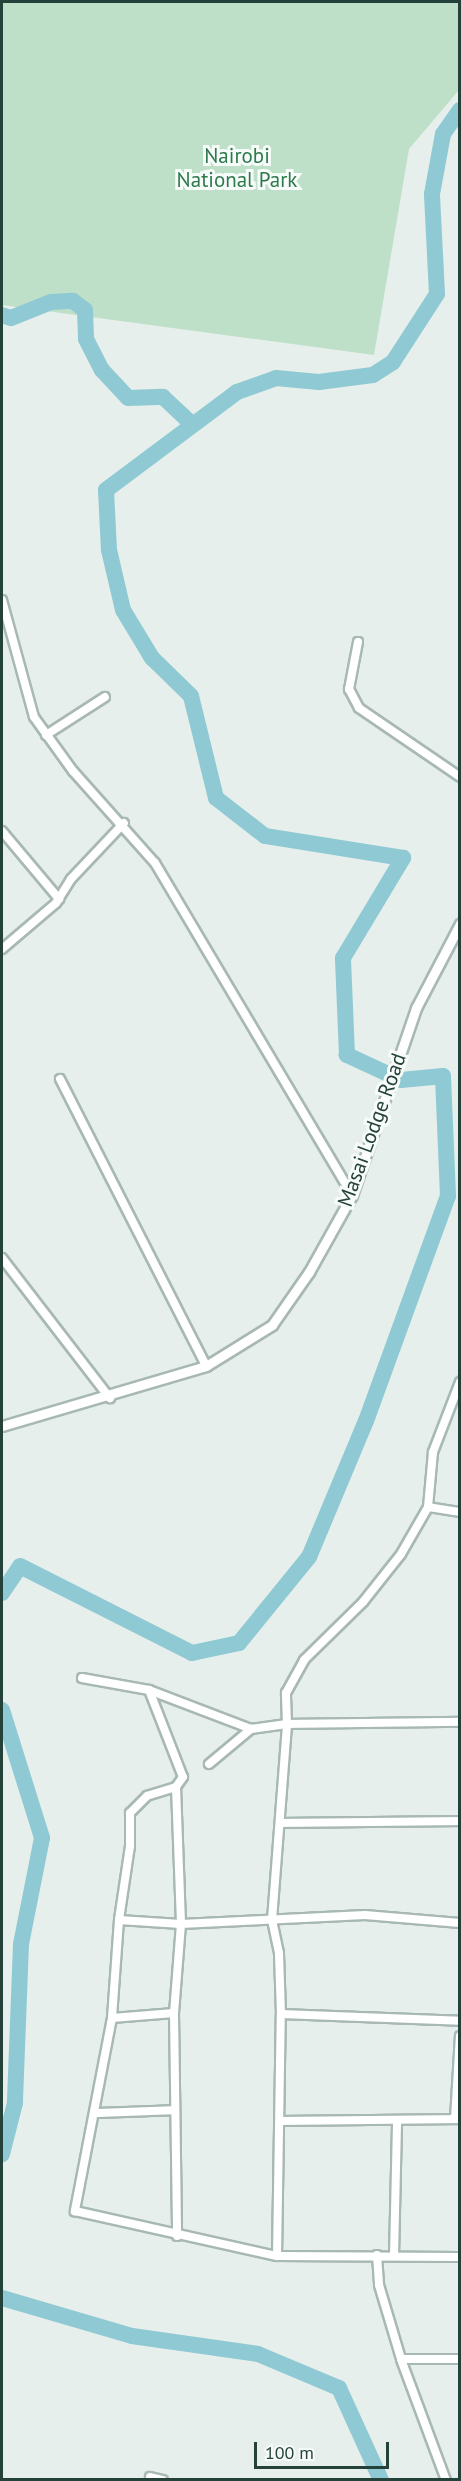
<!DOCTYPE html>
<style>
body{margin:0}
#map{position:relative;width:461px;height:2481px;overflow:hidden;background:#e6efeb;font-family:"PT Sans",sans-serif}
div>[style]{position:absolute}
.green>*{inset:0;background:#bfe0c8}
.river>*{height:16px;margin:-8px;padding:0 8px;transform-origin:8px;border-radius:8px;background:#8ec9d4}
.roads{filter:drop-shadow(2px 0 #a8b8b2) drop-shadow(-2px 0 #a8b8b2) drop-shadow(0 2px #a8b8b2) drop-shadow(0 -2px #a8b8b2)}
.minor>*{height:8px;margin:-4px;padding:0 4px;transform-origin:4px;border-radius:4px;background:#fff}
.tertiary>*{height:9px;margin:-4.5px;padding:0 4.5px;transform-origin:4.5px;border-radius:4.5px;background:#fff}
span{translate:-50% -50%;white-space:nowrap;text-align:center;line-height:1.15;-webkit-text-stroke:6px #f7fbf9;paint-order:stroke}
.park-label{font-size:21px;color:#2d7a4b}
.street-label{font-size:21px;color:#24423a}
.frame{position:absolute;inset:0;border:3px solid #24423a;pointer-events:none}
.scale{position:absolute;left:254px;top:2442px;width:135px;height:27px;box-sizing:border-box;border:3px solid #24423a;border-top:0;padding-left:8px;font-size:18px;line-height:21px;white-space:nowrap;color:#24423a;-webkit-text-stroke:4px #f7fbf9;paint-order:stroke}
</style>
<div id="map">
<div class="green">
<i style="clip-path:polygon(2px 2px,459px 2px,459px 90px,409px 149px,374px 355px,2px 305px)"></i>
</div>
<div class="river">
<i style="left:2px;top:315px;width:9px;rotate:18deg"></i>
<i style="left:11px;top:318px;width:43px;rotate:-21.8deg"></i>
<i style="left:51px;top:302px;width:22px;rotate:-3deg"></i>
<i style="left:73px;top:301px;width:15px;rotate:37deg"></i>
<i style="left:85px;top:310px;width:29px;rotate:88deg"></i>
<i style="left:86px;top:339px;width:35px;rotate:63deg"></i>
<i style="left:102px;top:370px;width:38px;rotate:47deg"></i>
<i style="left:128px;top:398px;width:35px;rotate:-2deg"></i>
<i style="left:163px;top:397px;width:40px;rotate:43deg"></i>
<i style="left:2px;top:1593px;width:32px;rotate:-56deg"></i>
<i style="left:20px;top:1566px;width:193px;rotate:26.8deg"></i>
<i style="left:192px;top:1653px;width:48px;rotate:-12deg"></i>
<i style="left:239px;top:1643px;width:111px;rotate:-50.9deg"></i>
<i style="left:309px;top:1557px;width:147px;rotate:-67.3deg"></i>
<i style="left:366px;top:1421px;width:239px;rotate:-70deg"></i>
<i style="left:448px;top:1196px;width:120px;rotate:-92.4deg"></i>
<i style="left:443px;top:1076px;width:42px;rotate:174.6deg"></i>
<i style="left:401px;top:1080px;width:60px;rotate:-155.2deg"></i>
<i style="left:347px;top:1055px;width:97px;rotate:-92.4deg"></i>
<i style="left:343px;top:958px;width:117px;rotate:-59deg"></i>
<i style="left:403px;top:858px;width:140px;rotate:-170.9deg"></i>
<i style="left:265px;top:836px;width:62px;rotate:-142.2deg"></i>
<i style="left:216px;top:798px;width:105px;rotate:-103.8deg"></i>
<i style="left:191px;top:696px;width:54px;rotate:-135.7deg"></i>
<i style="left:152px;top:658px;width:56px;rotate:-121.1deg"></i>
<i style="left:123px;top:610px;width:62px;rotate:-103.1deg"></i>
<i style="left:109px;top:550px;width:60px;rotate:-92.9deg"></i>
<i style="left:106px;top:490px;width:164px;rotate:-36.8deg"></i>
<i style="left:237px;top:392px;width:41px;rotate:-19.7deg"></i>
<i style="left:276px;top:378px;width:43px;rotate:5.3deg"></i>
<i style="left:319px;top:382px;width:54px;rotate:-7.4deg"></i>
<i style="left:373px;top:375px;width:24px;rotate:-33deg"></i>
<i style="left:393px;top:362px;width:81px;rotate:-57.1deg"></i>
<i style="left:437px;top:294px;width:100px;rotate:-92.9deg"></i>
<i style="left:432px;top:194px;width:61px;rotate:-79.6deg"></i>
<i style="left:443px;top:134px;width:29px;rotate:-55deg"></i>
<i style="left:2px;top:1710px;width:134px;rotate:72.6deg"></i>
<i style="left:42px;top:1838px;width:108px;rotate:101.2deg"></i>
<i style="left:21px;top:1944px;width:159px;rotate:92.2deg"></i>
<i style="left:15px;top:2103px;width:53px;rotate:104.3deg"></i>
<i style="left:2px;top:2298px;width:135px;rotate:16.3deg"></i>
<i style="left:132px;top:2336px;width:127px;rotate:8.1deg"></i>
<i style="left:258px;top:2354px;width:88px;rotate:22.8deg"></i>
<i style="left:339px;top:2388px;width:101px;rotate:65.5deg"></i>
</div>
<div class="roads">
<div class="minor">
<i style="left:2px;top:600px;width:121px;rotate:74.7deg"></i>
<i style="left:34px;top:717px;width:67px;rotate:54.2deg"></i>
<i style="left:73px;top:771px;width:123px;rotate:48.3deg"></i>
<i style="left:155px;top:863px;width:386px;rotate:59.3deg"></i>
<i style="left:358px;top:642px;width:48px;rotate:100.8deg"></i>
<i style="left:349px;top:689px;width:21px;rotate:62deg"></i>
<i style="left:359px;top:708px;width:122px;rotate:34.3deg"></i>
<i style="left:46px;top:735px;width:70px;rotate:-32.8deg"></i>
<i style="left:2px;top:831px;width:89px;rotate:50deg"></i>
<i style="left:2px;top:949px;width:71px;rotate:-40.4deg"></i>
<i style="left:56px;top:903px;width:28px;rotate:-58deg"></i>
<i style="left:71px;top:879px;width:77px;rotate:-46.6deg"></i>
<i style="left:60px;top:1079px;width:322px;rotate:63deg"></i>
<i style="left:2px;top:1258px;width:177px;rotate:52.4deg"></i>
<i style="left:428px;top:1507px;width:32px;rotate:9deg"></i>
<i style="left:82px;top:1678px;width:68px;rotate:10.2deg"></i>
<i style="left:149px;top:1690px;width:93px;rotate:68.7deg"></i>
<i style="left:183px;top:1777px;width:12px;rotate:125deg"></i>
<i style="left:176px;top:1787px;width:30px;rotate:163deg"></i>
<i style="left:147px;top:1796px;width:24px;rotate:135deg"></i>
<i style="left:130px;top:1813px;width:33px;rotate:90deg"></i>
<i style="left:130px;top:1846px;width:75px;rotate:98.5deg"></i>
<i style="left:119px;top:1920px;width:62px;rotate:3.7deg"></i>
<i style="left:181px;top:1924px;width:184px;rotate:-2.8deg"></i>
<i style="left:365px;top:1915px;width:95px;rotate:4.8deg"></i>
<i style="left:149px;top:1690px;width:109px;rotate:20.9deg"></i>
<i style="left:209px;top:1764px;width:55px;rotate:-39.8deg"></i>
<i style="left:251px;top:1729px;width:36px;rotate:-8deg"></i>
<i style="left:287px;top:1724px;width:31px;rotate:-92deg"></i>
<i style="left:286px;top:1693px;width:38px;rotate:-61deg"></i>
<i style="left:304px;top:1660px;width:83px;rotate:-44.5deg"></i>
<i style="left:363px;top:1602px;width:61px;rotate:-51.6deg"></i>
<i style="left:401px;top:1554px;width:54px;rotate:-60.1deg"></i>
<i style="left:428px;top:1507px;width:55px;rotate:-84.8deg"></i>
<i style="left:433px;top:1452px;width:75px;rotate:-68.9deg"></i>
<i style="left:176px;top:1787px;width:137px;rotate:87.9deg"></i>
<i style="left:181px;top:1924px;width:89px;rotate:94.5deg"></i>
<i style="left:174px;top:2013px;width:223px;rotate:89.2deg"></i>
<i style="left:281px;top:1823px;width:179px;rotate:-0.6deg"></i>
<i style="left:119px;top:1920px;width:98px;rotate:94.1deg"></i>
<i style="left:112px;top:2018px;width:197px;rotate:100.9deg"></i>
<i style="left:75px;top:2211px;width:207px;rotate:12.6deg"></i>
<i style="left:277px;top:2256px;width:183px;rotate:0.3deg"></i>
<i style="left:281px;top:2014px;width:179px;rotate:2.2deg"></i>
<i style="left:112px;top:2018px;width:62px;rotate:-4.6deg"></i>
<i style="left:95px;top:2113px;width:80px;rotate:-2.1deg"></i>
<i style="left:455px;top:2119px;width:83px;rotate:-86.6deg"></i>
<i style="left:282px;top:2121px;width:178px;rotate:-0.6deg"></i>
<i style="left:377px;top:2255px;width:30px;rotate:86deg"></i>
<i style="left:379px;top:2285px;width:80px;rotate:73.4deg"></i>
<i style="left:402px;top:2362px;width:126px;rotate:69.6deg"></i>
<i style="left:277px;top:2256px;width:242px;rotate:-89.1deg"></i>
<i style="left:281px;top:2014px;width:61px;rotate:-91.9deg"></i>
<i style="left:279px;top:1953px;width:34px;rotate:-102deg"></i>
<i style="left:272px;top:1920px;width:197px;rotate:-85.6deg"></i>
<i style="left:287px;top:1724px;width:173px;rotate:-0.7deg"></i>
<i style="left:394px;top:2256px;width:135px;rotate:-88.7deg"></i>
<i style="left:401px;top:2359px;width:59px"></i>
<i style="left:150px;top:2477px;width:13px;rotate:13deg"></i>
</div>
<div class="tertiary">
<i style="left:2px;top:1426px;width:213px;rotate:-16.4deg"></i>
<i style="left:206px;top:1366px;width:78px;rotate:-31.8deg"></i>
<i style="left:272px;top:1325px;width:65px;rotate:-55.1deg"></i>
<i style="left:309px;top:1272px;width:88px;rotate:-60.8deg"></i>
<i style="left:352px;top:1195px;width:198px;rotate:-71.1deg"></i>
<i style="left:416px;top:1008px;width:95px;rotate:-62.4deg"></i>
</div>
</div>
<div class="park-label">
<span style="left:237px;top:168px">Nairobi<br>National Park</span>
</div>
<div class="street-label">
<span style="left:372px;top:1130px;rotate:-70deg">Masai Lodge Road</span>
</div>
<div class="frame"></div>
<div class="scale">100 m</div>
</div>
